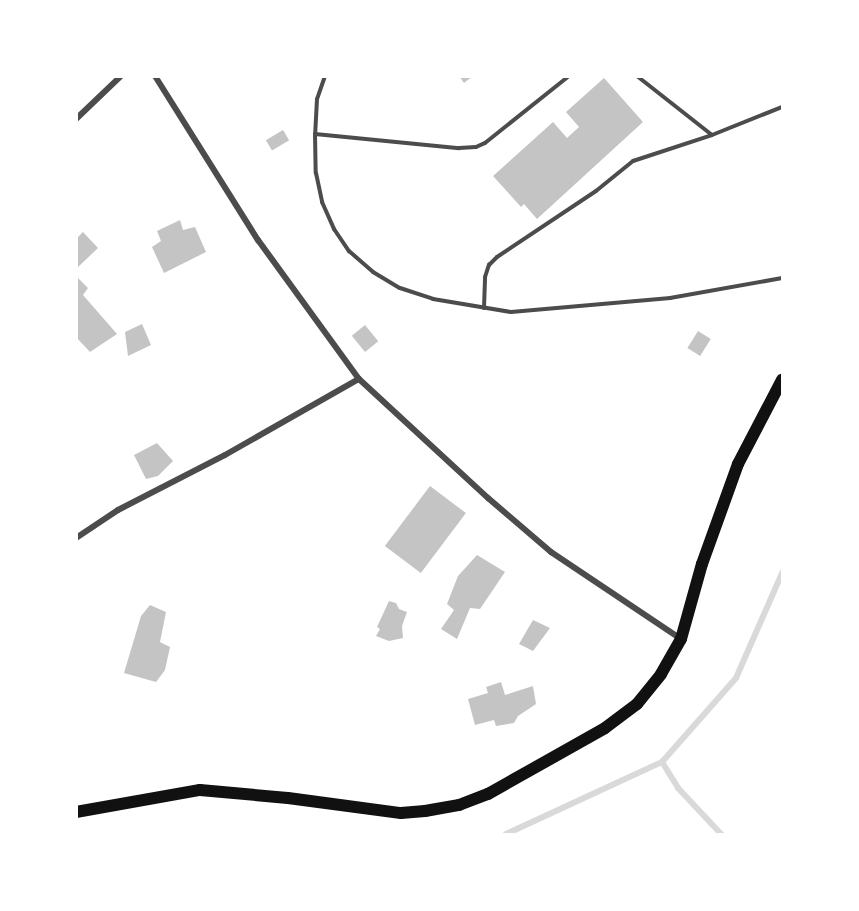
<!DOCTYPE html>
<style>
body{margin:0}
#map{position:relative;width:859px;height:911px;overflow:hidden;background:#fff;font-family:"Open Sans",sans-serif}
div>[style]{position:absolute}
.stream>*{height:6px;margin:-3px;padding:0 3px;transform-origin:3px;border-radius:3px;background:#d9d9d9}
.building>*{inset:0;background:#c4c4c4;transform-origin:0 0}
.service>*{height:4px;margin:-2px;padding:0 2px;transform-origin:2px;border-radius:2px;background:#4c4c4c}
.minor>*{height:6px;margin:-3px;padding:0 3px;transform-origin:3px;border-radius:3px;background:#4c4c4c}
.secondary>*{height:12px;margin:-6px;padding:0 6px;transform-origin:6px;border-radius:6px;background:#111}
span{translate:-50% -50%;white-space:nowrap;text-align:center;line-height:1.15;-webkit-text-stroke:4.5px #fff;paint-order:stroke}
.frame{position:absolute;inset:0;border:78px solid #fff;pointer-events:none}
</style>
<div id="map">
<div class="stream">
<i style="left:662px;top:762px;width:31px;rotate:58deg"></i>
<i style="left:678px;top:788px;width:63px;rotate:46.9deg"></i>
<i style="left:506px;top:834px;width:172px;rotate:-24.8deg"></i>
<i style="left:662px;top:762px;width:112px;rotate:-48.6deg"></i>
<i style="left:736px;top:678px;width:115px;rotate:-66.3deg"></i>
</div>
<div class="building">
<i style="clip-path:polygon(459px 76px,473px 76px,464px 83px)"></i>
<i style="clip-path:polygon(604px 78px,643px 122px,537px 219px,524px 204px,521px 207px,493px 176px,553px 122px,567px 138px,579px 127px,566px 112px)"></i>
<i style="left:283px;top:130px;width:12px;height:20px;rotate:59deg"></i>
<i style="clip-path:polygon(180px 220px,183px 230px,195px 227px,206px 252px,164px 273px,152px 247px,161px 241px,157px 231px)"></i>
<i style="clip-path:polygon(83px 232px,98px 248px,76px 269px,76px 239px)"></i>
<i style="clip-path:polygon(76px 276px,88px 288px,83px 295px,117px 334px,90px 352px,76px 337px)"></i>
<i style="clip-path:polygon(142px 324px,151px 345px,128px 356px,125px 332px)"></i>
<i style="left:365px;top:325px;width:21px;height:17px;rotate:51deg"></i>
<i style="left:698px;top:331px;width:15px;height:20px;rotate:32deg"></i>
<i style="clip-path:polygon(157px 443px,173px 461px,158px 476px,146px 479px,134px 455px)"></i>
<i style="left:430px;top:486px;width:45px;height:75px;rotate:37deg"></i>
<i style="clip-path:polygon(477px 555px,505px 572px,480px 609px,470px 608px,457px 639px,441px 629px,454px 610px,447px 604px,458px 576px)"></i>
<i style="clip-path:polygon(389px 601px,396px 603px,399px 609px,407px 612px,402px 626px,403px 638px,389px 641px,376px 636px,380px 629px,377px 627px)"></i>
<i style="clip-path:polygon(150px 605px,166px 612px,160px 642px,170px 647px,165px 670px,156px 682px,124px 673px,141px 616px)"></i>
<i style="clip-path:polygon(533px 620px,550px 628px,533px 651px,519px 644px)"></i>
<i style="clip-path:polygon(501px 682px,505px 695px,533px 686px,536px 704px,518px 716px,514px 723px,496px 726px,494px 720px,475px 725px,468px 699px,488px 693px,486px 687px)"></i>
</div>
<div class="service">
<i style="left:325px;top:76px;width:24px;rotate:109deg"></i>
<i style="left:317px;top:99px;width:35px;rotate:93deg"></i>
<i style="left:315px;top:134px;width:145px;rotate:5.6deg"></i>
<i style="left:459px;top:148px;width:17px;rotate:-3deg"></i>
<i style="left:476px;top:147px;width:10px;rotate:-24deg"></i>
<i style="left:485px;top:143px;width:107px;rotate:-38.6deg"></i>
<i style="left:637px;top:76px;width:95px;rotate:38.2deg"></i>
<i style="left:712px;top:135px;width:75px;rotate:-21.8deg"></i>
<i style="left:315px;top:134px;width:39px;rotate:89deg"></i>
<i style="left:316px;top:173px;width:30px;rotate:78deg"></i>
<i style="left:322px;top:202px;width:30px;rotate:66deg"></i>
<i style="left:334px;top:229px;width:27px;rotate:56deg"></i>
<i style="left:349px;top:251px;width:32px;rotate:41deg"></i>
<i style="left:373px;top:272px;width:31px;rotate:31deg"></i>
<i style="left:400px;top:288px;width:35px;rotate:18deg"></i>
<i style="left:433px;top:299px;width:79px;rotate:9.5deg"></i>
<i style="left:511px;top:312px;width:160px;rotate:-5deg"></i>
<i style="left:670px;top:298px;width:114px;rotate:-10.1deg"></i>
<i style="left:484px;top:308px;width:31px;rotate:-88deg"></i>
<i style="left:485px;top:277px;width:13px;rotate:-72deg"></i>
<i style="left:489px;top:265px;width:11px;rotate:-45deg"></i>
<i style="left:497px;top:257px;width:119px;rotate:-33.7deg"></i>
<i style="left:596px;top:191px;width:48px;rotate:-39deg"></i>
<i style="left:633px;top:161px;width:83px;rotate:-18.2deg"></i>
</div>
<div class="minor">
<i style="left:155px;top:76px;width:194px;rotate:57.9deg"></i>
<i style="left:258px;top:240px;width:172px;rotate:54deg"></i>
<i style="left:359px;top:379px;width:176px;rotate:42.7deg"></i>
<i style="left:488px;top:498px;width:83px;rotate:40.6deg"></i>
<i style="left:551px;top:552px;width:156px;rotate:33.8deg"></i>
<i style="left:76px;top:119px;width:62px;rotate:-43.7deg"></i>
<i style="left:76px;top:538px;width:50px;rotate:-33.7deg"></i>
<i style="left:118px;top:510px;width:120px;rotate:-27.2deg"></i>
<i style="left:225px;top:455px;width:154px;rotate:-29.6deg"></i>
</div>
<div class="secondary">
<i style="left:76px;top:812px;width:126px;rotate:-10.1deg"></i>
<i style="left:200px;top:790px;width:88px;rotate:5.2deg"></i>
<i style="left:288px;top:798px;width:114px;rotate:7.6deg"></i>
<i style="left:401px;top:813px;width:24px;rotate:-5deg"></i>
<i style="left:425px;top:811px;width:35px;rotate:-10deg"></i>
<i style="left:459px;top:805px;width:31px;rotate:-21deg"></i>
<i style="left:488px;top:794px;width:134px;rotate:-29.4deg"></i>
<i style="left:605px;top:728px;width:40px;rotate:-37deg"></i>
<i style="left:637px;top:704px;width:38px;rotate:-51deg"></i>
<i style="left:661px;top:674px;width:40px;rotate:-60.3deg"></i>
<i style="left:681px;top:639px;width:78px;rotate:-74.4deg"></i>
<i style="left:702px;top:564px;width:106px;rotate:-70.2deg"></i>
<i style="left:738px;top:464px;width:95px;rotate:-62.4deg"></i>
</div>
<div class="frame"></div>
</div>
